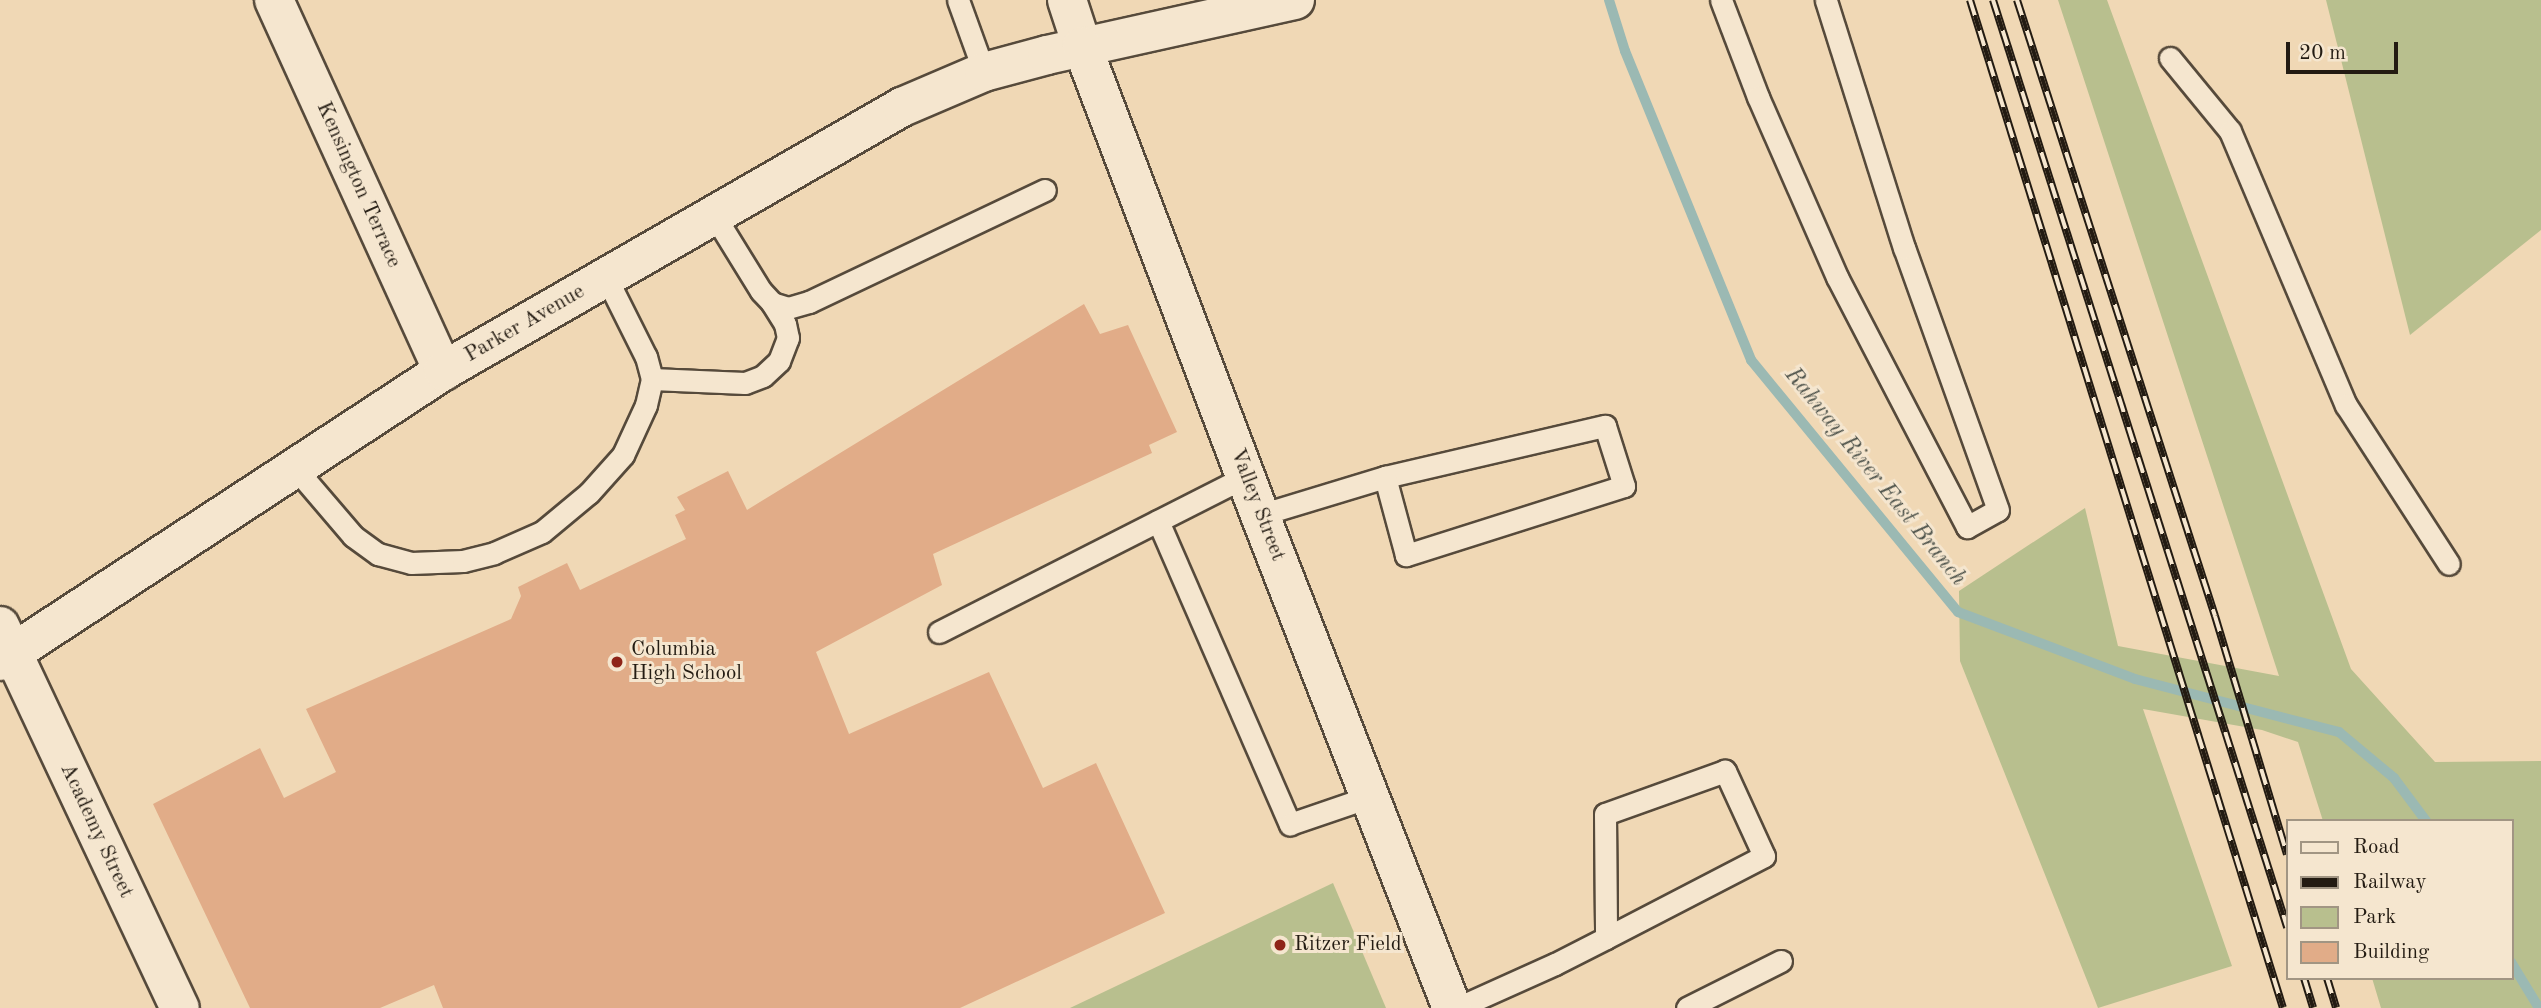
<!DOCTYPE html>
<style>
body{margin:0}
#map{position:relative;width:2541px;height:1008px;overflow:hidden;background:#f0d8b5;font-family:"Old Standard TT",serif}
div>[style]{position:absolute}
.green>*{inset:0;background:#b8bf8e}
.stream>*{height:10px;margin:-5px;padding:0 5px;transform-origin:5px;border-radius:5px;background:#9bb9b3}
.building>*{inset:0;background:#e1ac88}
.roads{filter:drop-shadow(2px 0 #564a3b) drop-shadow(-2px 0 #564a3b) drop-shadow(0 2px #564a3b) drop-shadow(0 -2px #564a3b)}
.service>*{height:21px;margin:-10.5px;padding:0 10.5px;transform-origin:10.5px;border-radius:10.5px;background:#f5e6cf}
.minor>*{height:38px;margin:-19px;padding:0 19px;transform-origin:19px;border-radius:19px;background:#f5e6cf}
.tertiary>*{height:38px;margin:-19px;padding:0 19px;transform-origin:19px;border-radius:19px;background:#f5e6cf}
.secondary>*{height:38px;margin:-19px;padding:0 19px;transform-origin:19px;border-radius:19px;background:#f5e6cf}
.rail>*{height:8px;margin-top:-4px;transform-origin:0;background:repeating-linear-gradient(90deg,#f5e6cf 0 16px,#231b12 0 32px);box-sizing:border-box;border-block:2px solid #231b12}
.dots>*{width:19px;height:19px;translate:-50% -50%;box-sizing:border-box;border:4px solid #f5e6cf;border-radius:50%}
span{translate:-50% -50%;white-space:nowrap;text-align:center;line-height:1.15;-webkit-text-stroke:6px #f5e6cf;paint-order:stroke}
.street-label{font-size:21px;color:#231b12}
.poi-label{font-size:21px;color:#231b12}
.left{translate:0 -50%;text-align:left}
.water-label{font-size:23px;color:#4d524a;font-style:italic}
.legend{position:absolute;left:2286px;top:819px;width:228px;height:161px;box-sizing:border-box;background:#f5e6cf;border:2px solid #a19583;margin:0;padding:9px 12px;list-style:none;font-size:21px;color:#231b12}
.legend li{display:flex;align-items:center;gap:14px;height:35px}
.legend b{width:35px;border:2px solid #a19583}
.scale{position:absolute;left:2286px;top:42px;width:112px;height:32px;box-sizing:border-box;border:4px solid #231b12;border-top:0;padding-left:9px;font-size:21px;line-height:24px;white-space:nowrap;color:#231b12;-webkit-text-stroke:5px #f5e6cf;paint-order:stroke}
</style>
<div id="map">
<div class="green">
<i style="clip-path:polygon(2058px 0,2107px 0,2351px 669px,2435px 762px,2541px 761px,2541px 1008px,2381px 1008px,2372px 978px,2511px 978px,2511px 821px,2323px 821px,2298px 742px,2262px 730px,2143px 709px,2232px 966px,2098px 1008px,1960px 661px,1959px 591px,2085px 508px,2118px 646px,2279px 676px)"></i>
<i style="clip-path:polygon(2326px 0,2541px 0,2541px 230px,2410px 335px)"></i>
<i style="clip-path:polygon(1333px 883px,1386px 1008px,1070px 1008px)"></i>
</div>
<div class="stream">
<i style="left:1609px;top:0;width:53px;rotate:72.6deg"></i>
<i style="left:1625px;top:51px;width:334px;rotate:67.8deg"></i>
<i style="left:1751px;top:360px;width:326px;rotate:50.6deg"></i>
<i style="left:1958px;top:612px;width:189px;rotate:20.7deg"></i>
<i style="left:2135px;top:679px;width:211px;rotate:14.6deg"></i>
<i style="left:2339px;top:732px;width:72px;rotate:39.9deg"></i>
<i style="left:2394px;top:778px;width:54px;rotate:53.3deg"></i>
<i style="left:2511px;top:962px;width:54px;rotate:58.7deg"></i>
</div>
<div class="building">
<i style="clip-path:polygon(1084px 304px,1100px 334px,1128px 325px,1177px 432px,1149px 445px,1152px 453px,933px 554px,942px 585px,816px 652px,849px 734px,989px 672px,1043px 788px,1096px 763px,1165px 913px,960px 1008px,443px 1008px,434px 985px,380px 1008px,250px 1008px,153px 804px,260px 748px,284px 798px,336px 772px,306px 709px,511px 619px,521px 596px,518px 587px,567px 563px,580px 590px,686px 539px,675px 515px,685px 510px,677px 497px,728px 471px,747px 510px)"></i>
</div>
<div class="roads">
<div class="service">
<i style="left:958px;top:0;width:77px;rotate:70.1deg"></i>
<i style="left:1721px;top:0;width:104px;rotate:69.1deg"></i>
<i style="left:1758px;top:97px;width:197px;rotate:66.3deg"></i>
<i style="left:1837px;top:277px;width:282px;rotate:62.5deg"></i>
<i style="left:1967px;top:527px;width:35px;rotate:-29deg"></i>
<i style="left:1998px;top:510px;width:278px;rotate:-109.7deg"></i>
<i style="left:1904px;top:248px;width:260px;rotate:-107.5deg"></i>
<i style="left:2170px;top:58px;width:94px;rotate:50.6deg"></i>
<i style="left:2230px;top:131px;width:298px;rotate:67.1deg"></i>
<i style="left:2346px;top:405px;width:189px;rotate:57.1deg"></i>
<i style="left:714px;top:215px;width:89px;rotate:58.3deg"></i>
<i style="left:761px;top:291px;width:16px;rotate:47deg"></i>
<i style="left:772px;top:303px;width:17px;rotate:17deg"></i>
<i style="left:788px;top:308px;width:22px;rotate:-16deg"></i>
<i style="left:809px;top:302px;width:261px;rotate:-25.4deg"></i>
<i style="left:652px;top:379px;width:93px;rotate:2.5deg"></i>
<i style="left:745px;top:383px;width:19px;rotate:-21deg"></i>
<i style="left:763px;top:376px;width:22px;rotate:-43deg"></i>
<i style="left:779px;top:361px;width:25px;rotate:-69deg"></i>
<i style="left:788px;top:338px;width:14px;rotate:-102deg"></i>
<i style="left:785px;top:324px;width:25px;rotate:-122deg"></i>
<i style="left:295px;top:468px;width:89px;rotate:49.5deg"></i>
<i style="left:353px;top:536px;width:31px;rotate:36deg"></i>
<i style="left:378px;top:554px;width:34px;rotate:15deg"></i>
<i style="left:411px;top:563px;width:52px;rotate:-2.2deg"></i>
<i style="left:463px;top:561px;width:32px;rotate:-14deg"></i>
<i style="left:494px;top:553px;width:52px;rotate:-23.6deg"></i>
<i style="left:542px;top:532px;width:61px;rotate:-39.7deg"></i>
<i style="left:589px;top:493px;width:51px;rotate:-48.2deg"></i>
<i style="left:623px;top:455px;width:55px;rotate:-65.3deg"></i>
<i style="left:646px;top:405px;width:27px;rotate:-77deg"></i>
<i style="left:652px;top:379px;width:23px;rotate:-105deg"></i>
<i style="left:646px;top:357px;width:89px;rotate:-116.6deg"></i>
<i style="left:1260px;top:515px;width:131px;rotate:-16.9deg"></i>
<i style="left:1385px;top:477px;width:226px;rotate:-13.1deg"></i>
<i style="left:1605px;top:426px;width:63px;rotate:72.4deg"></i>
<i style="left:1624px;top:486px;width:229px;rotate:162.4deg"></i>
<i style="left:1406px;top:555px;width:81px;rotate:-105.1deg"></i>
<i style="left:1158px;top:521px;width:331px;rotate:66.5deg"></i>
<i style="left:1290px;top:824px;width:83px;rotate:-18.9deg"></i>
<i style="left:939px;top:632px;width:344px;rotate:-26.9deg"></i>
<i style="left:1457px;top:1008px;width:107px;rotate:-24.2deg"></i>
<i style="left:1555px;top:964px;width:57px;rotate:-27deg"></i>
<i style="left:1606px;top:938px;width:178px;rotate:-27.4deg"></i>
<i style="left:1764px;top:856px;width:94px;rotate:-114.6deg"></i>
<i style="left:1725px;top:771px;width:127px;rotate:160.3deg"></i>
<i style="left:1605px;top:814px;width:124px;rotate:89.5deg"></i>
<i style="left:1687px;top:1008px;width:105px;rotate:-26.6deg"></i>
</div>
<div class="minor">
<i style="left:274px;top:0;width:408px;rotate:65.5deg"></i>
<i style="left:0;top:626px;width:422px;rotate:64.8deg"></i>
</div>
<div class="tertiary">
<i style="left:0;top:661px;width:529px;rotate:-33.21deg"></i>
<i style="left:443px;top:371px;width:530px;rotate:-29.91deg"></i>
<i style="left:902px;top:107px;width:89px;rotate:-23.1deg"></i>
<i style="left:984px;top:72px;width:65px;rotate:-15.1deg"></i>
<i style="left:1047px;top:55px;width:254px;rotate:-12.5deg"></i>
</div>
<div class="secondary">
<i style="left:1067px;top:0;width:48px;rotate:71.9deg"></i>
<i style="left:1082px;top:46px;width:502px;rotate:69.22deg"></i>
<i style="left:1260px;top:515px;width:529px;rotate:68.72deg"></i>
</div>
</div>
<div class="rail">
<i style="left:1970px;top:0;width:1055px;rotate:72.75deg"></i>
<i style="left:1993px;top:0;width:973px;rotate:72.4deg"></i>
<i style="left:2017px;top:0;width:647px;rotate:72.18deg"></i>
<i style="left:2215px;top:616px;width:249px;rotate:73.2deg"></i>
<i style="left:2304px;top:978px;width:31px;rotate:73deg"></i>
<i style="left:2327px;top:978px;width:31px;rotate:73deg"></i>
</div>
<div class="dots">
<i style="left:617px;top:662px;background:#8f2418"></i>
<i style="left:1280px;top:945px;background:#8f2418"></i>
</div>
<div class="street-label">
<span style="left:358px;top:185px;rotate:66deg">Kensington Terrace</span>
<span style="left:525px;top:324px;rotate:-30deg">Parker Avenue</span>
<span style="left:1257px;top:505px;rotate:69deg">Valley Street</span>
<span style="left:96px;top:831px;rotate:65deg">Academy Street</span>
</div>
<div class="poi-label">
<span class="left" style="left:631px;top:662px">Columbia<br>High School</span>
<span class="left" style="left:1294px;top:945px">Ritzer Field</span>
</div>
<div class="water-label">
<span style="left:1875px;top:477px;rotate:51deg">Rahway River East Branch</span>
</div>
<ul class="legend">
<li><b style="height:9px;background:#f5e6cf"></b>Road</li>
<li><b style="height:9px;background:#231b12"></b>Railway</li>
<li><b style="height:19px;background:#b8bf8e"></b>Park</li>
<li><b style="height:19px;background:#e1ac88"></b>Building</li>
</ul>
<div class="scale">20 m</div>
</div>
